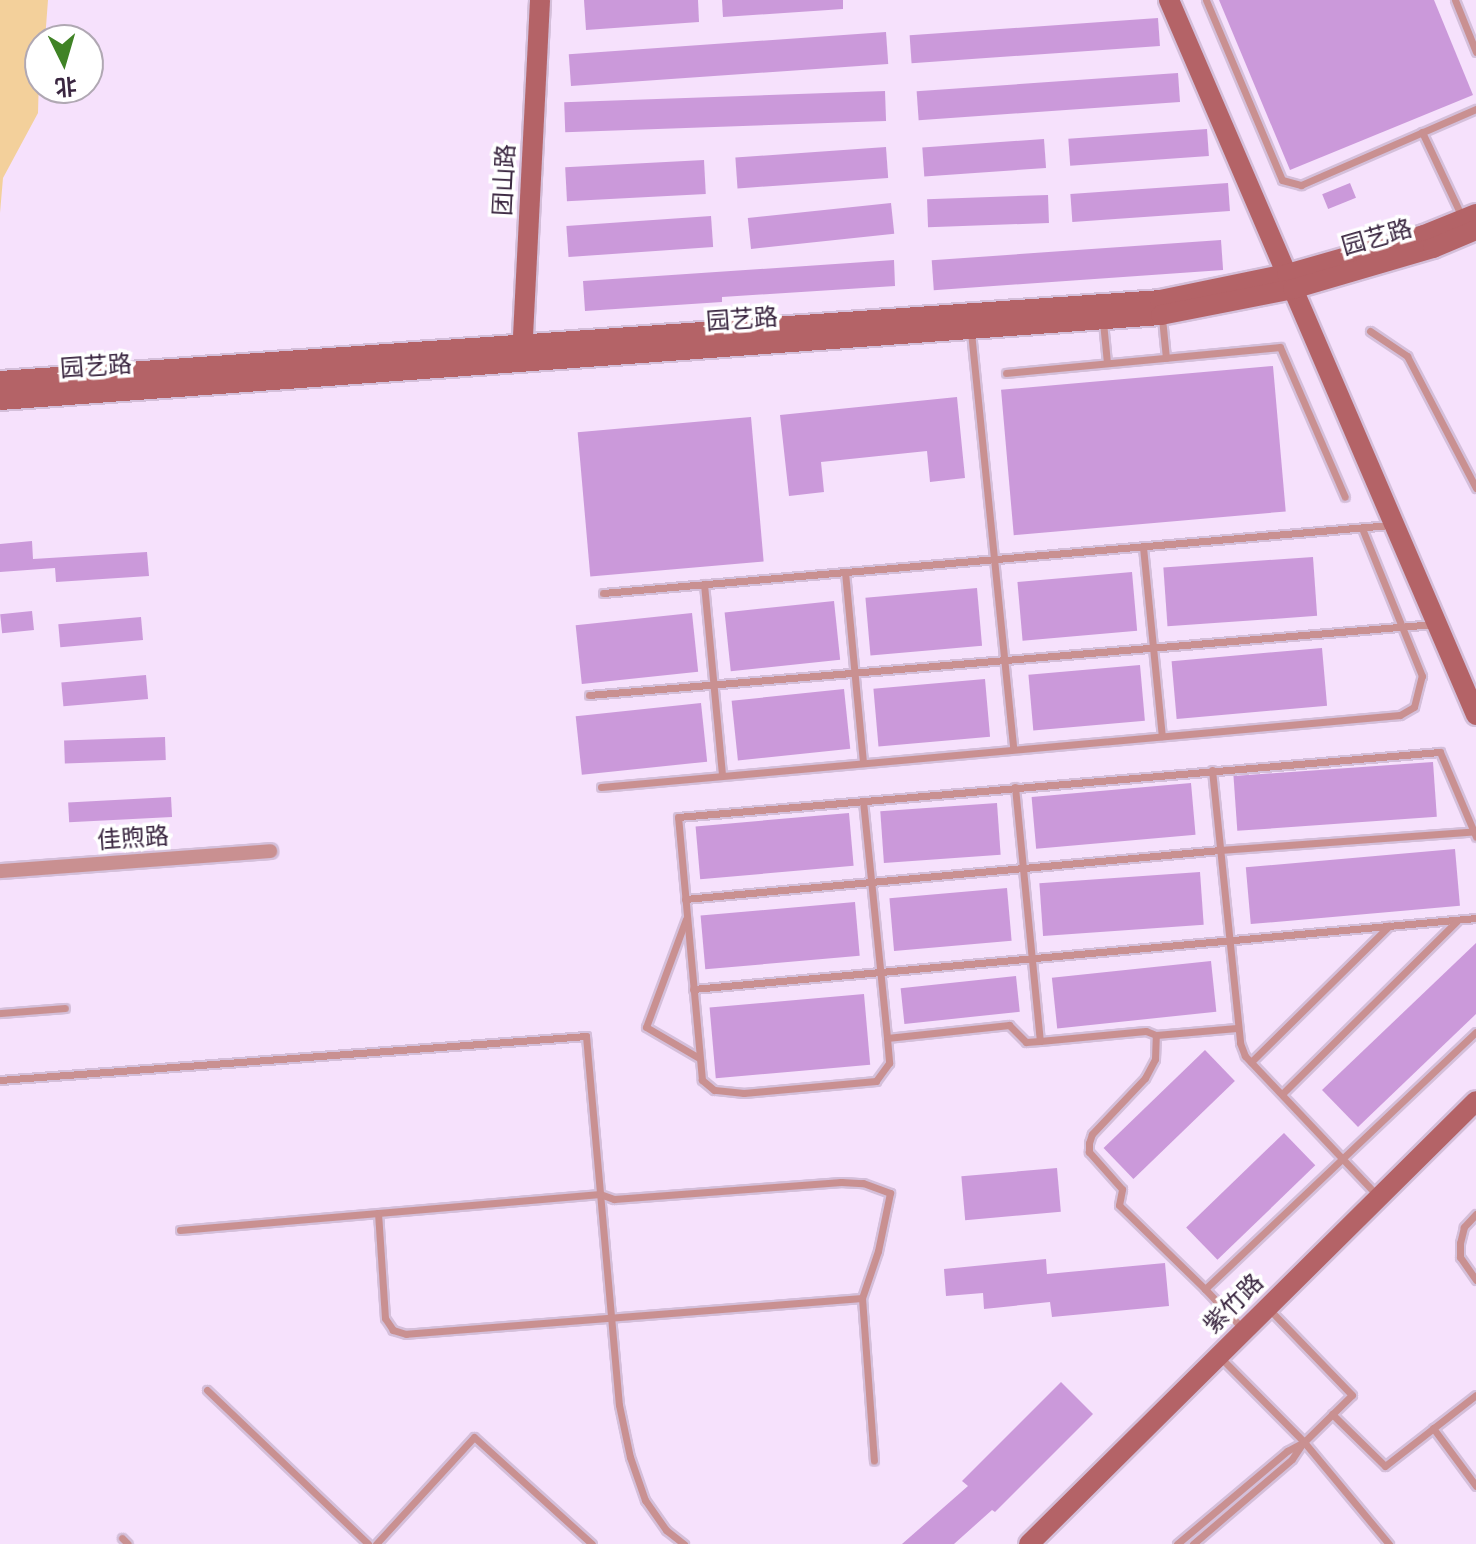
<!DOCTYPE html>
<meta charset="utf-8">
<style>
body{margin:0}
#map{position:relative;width:1476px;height:1544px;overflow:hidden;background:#f6e1fc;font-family:"Nunito Sans","Noto Sans SC",sans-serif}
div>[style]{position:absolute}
.green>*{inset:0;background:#f3d09b}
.building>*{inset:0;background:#cb99da;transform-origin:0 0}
.roads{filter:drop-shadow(2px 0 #d4bfda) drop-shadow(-2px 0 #d4bfda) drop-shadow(0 2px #d4bfda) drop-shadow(0 -2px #d4bfda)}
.lane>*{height:7px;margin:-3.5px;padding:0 3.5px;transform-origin:3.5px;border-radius:3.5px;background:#c99091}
.street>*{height:14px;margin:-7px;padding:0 7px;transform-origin:7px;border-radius:7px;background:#c99091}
.secondary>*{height:20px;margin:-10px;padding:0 10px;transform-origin:10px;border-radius:10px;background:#b46367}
span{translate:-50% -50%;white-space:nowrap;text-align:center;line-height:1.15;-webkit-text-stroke:7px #fff;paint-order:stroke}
.street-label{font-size:24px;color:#3a2640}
.north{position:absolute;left:24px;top:24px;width:80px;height:80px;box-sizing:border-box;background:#fff;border:2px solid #b0a8b3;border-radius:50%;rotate:175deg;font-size:22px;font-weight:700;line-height:32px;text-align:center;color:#3a2640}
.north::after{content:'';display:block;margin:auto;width:28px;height:36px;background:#408326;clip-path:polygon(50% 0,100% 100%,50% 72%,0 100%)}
</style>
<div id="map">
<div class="green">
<i style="clip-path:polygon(0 0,48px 0,45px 40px,40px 40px,38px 113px,3px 178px,0 213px)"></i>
</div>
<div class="building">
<i style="clip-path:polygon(584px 0,698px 0,699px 22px,586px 30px)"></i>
<i style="clip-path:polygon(722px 0,843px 0,843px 9px,723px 17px)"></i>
<i style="clip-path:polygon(1219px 0,1434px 0,1473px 95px,1290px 170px)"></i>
<i style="left:1158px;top:18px;width:28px;height:249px;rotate:86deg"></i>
<i style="left:886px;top:32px;width:32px;height:318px;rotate:86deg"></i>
<i style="left:1178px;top:73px;width:29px;height:262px;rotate:86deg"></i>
<i style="left:885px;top:91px;width:30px;height:321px;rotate:88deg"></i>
<i style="left:1207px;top:129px;width:27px;height:139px;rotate:86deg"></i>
<i style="left:1044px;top:139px;width:29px;height:122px;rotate:86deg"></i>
<i style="left:886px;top:147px;width:31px;height:151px;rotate:86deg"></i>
<i style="left:704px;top:160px;width:34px;height:139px;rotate:87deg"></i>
<i style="left:1228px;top:183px;width:28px;height:158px;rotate:86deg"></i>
<i style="left:1350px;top:183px;width:16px;height:30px;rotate:68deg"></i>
<i style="left:1048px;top:195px;width:28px;height:121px;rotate:88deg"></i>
<i style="left:891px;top:203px;width:31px;height:144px;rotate:84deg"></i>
<i style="left:711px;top:216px;width:31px;height:145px;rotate:86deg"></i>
<i style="left:1221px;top:240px;width:30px;height:290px;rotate:86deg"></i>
<i style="clip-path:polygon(894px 260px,895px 286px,722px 297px,722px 302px,585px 311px,583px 281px)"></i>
<i style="left:1273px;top:366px;width:146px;height:273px;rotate:85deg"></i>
<i style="clip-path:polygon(957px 397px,965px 478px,930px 482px,927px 451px,821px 462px,824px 492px,789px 496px,780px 415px)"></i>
<i style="left:751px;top:417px;width:145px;height:174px;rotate:85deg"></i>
<i style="clip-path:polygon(32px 541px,33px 559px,147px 552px,149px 576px,56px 582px,55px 568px,0 572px,0 544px)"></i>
<i style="left:1313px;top:557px;width:59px;height:150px;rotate:86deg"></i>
<i style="left:1132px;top:572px;width:59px;height:115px;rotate:85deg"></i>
<i style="left:977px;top:588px;width:58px;height:112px;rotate:85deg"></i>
<i style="left:834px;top:601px;width:59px;height:110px;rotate:84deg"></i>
<i style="left:32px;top:611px;width:19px;height:32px;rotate:84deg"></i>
<i style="left:692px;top:613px;width:59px;height:117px;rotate:84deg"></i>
<i style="left:141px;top:617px;width:23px;height:83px;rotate:85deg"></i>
<i style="left:1322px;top:648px;width:58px;height:151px;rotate:85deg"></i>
<i style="left:1140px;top:665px;width:56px;height:112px;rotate:85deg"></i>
<i style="left:146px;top:675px;width:24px;height:85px;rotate:85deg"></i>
<i style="left:985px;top:679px;width:58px;height:112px;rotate:85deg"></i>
<i style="left:844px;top:689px;width:60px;height:113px;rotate:84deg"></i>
<i style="left:701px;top:703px;width:59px;height:126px;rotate:84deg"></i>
<i style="left:165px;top:737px;width:23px;height:101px;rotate:88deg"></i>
<i style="left:1433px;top:762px;width:55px;height:200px;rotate:86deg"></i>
<i style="left:1191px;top:783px;width:52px;height:160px;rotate:85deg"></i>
<i style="left:171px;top:797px;width:20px;height:103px;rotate:87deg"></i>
<i style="left:997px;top:803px;width:52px;height:117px;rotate:86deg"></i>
<i style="left:849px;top:813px;width:53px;height:154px;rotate:85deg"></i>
<i style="left:1455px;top:849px;width:57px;height:210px;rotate:85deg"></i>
<i style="left:1200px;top:872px;width:53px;height:161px;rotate:86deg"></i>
<i style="left:1007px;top:888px;width:53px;height:118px;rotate:85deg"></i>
<i style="left:855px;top:902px;width:54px;height:155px;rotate:85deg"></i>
<i style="clip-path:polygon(1476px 943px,1476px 1014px,1358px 1127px,1322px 1090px)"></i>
<i style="left:1211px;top:961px;width:51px;height:160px;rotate:84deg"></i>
<i style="left:1016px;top:976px;width:36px;height:116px;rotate:84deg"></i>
<i style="left:864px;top:994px;width:71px;height:155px;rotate:85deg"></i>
<i style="left:1205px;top:1050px;width:43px;height:141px;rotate:46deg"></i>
<i style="left:1284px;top:1133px;width:45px;height:136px;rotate:46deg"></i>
<i style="left:1057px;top:1168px;width:44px;height:96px;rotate:85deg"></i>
<i style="clip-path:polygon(1046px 1259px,1047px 1274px,1165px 1263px,1169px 1306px,1052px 1317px,1050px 1302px,984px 1309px,983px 1293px,946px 1296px,944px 1269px)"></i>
<i style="clip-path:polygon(1061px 1382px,1093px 1414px,995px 1512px,992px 1510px,954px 1544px,902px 1544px,968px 1486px,962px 1481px)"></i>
</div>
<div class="roads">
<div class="lane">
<i style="left:1206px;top:0;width:195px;rotate:67.1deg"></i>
<i style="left:1282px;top:180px;width:20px;rotate:15deg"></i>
<i style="left:1301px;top:185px;width:191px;rotate:-23.5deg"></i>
<i style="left:1455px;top:0;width:56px;rotate:68deg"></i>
<i style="left:1422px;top:132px;width:94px;rotate:64.8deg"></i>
<i style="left:1162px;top:318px;width:40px;rotate:84.3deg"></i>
<i style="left:1103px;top:322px;width:41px;rotate:84.4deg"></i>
<i style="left:1370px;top:331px;width:45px;rotate:34deg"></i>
<i style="left:1407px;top:356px;width:149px;rotate:62.4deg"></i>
<i style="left:971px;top:332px;width:418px;rotate:84.2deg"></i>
<i style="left:1006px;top:373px;width:275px;rotate:-5.4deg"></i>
<i style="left:1280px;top:347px;width:163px;rotate:66.6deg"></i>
<i style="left:1143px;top:547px;width:190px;rotate:84.3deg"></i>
<i style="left:845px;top:572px;width:191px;rotate:84.6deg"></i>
<i style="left:704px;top:584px;width:192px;rotate:84.6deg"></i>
<i style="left:603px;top:593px;width:790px;rotate:-4.94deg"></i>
<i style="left:589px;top:695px;width:849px;rotate:-4.8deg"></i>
<i style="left:1212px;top:770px;width:274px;rotate:84.1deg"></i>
<i style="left:1240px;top:1043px;width:14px;rotate:69deg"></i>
<i style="left:1245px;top:1056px;width:192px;rotate:46.5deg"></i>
<i style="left:601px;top:787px;width:802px;rotate:-5.15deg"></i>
<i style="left:1400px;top:715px;width:16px;rotate:-30deg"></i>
<i style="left:1414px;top:707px;width:32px;rotate:-76deg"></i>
<i style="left:1422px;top:676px;width:160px;rotate:-112.1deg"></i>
<i style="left:1015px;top:787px;width:255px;rotate:84.4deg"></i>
<i style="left:1040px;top:1041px;width:106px;rotate:-5.4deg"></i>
<i style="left:1146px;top:1031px;width:11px;rotate:22deg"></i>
<i style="left:863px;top:801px;width:238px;rotate:84.2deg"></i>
<i style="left:887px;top:1038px;width:123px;rotate:-6.1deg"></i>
<i style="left:1009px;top:1025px;width:24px;rotate:45deg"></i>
<i style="left:1026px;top:1042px;width:14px;rotate:-4deg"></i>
<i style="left:685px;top:899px;width:537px;rotate:-5.23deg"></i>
<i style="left:1220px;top:850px;width:257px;rotate:-4.2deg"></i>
<i style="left:686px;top:919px;width:115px;rotate:110.3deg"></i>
<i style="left:646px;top:1027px;width:61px;rotate:30.3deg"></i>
<i style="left:693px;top:989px;width:786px;rotate:-5.18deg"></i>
<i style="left:0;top:1013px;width:65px;rotate:-4.4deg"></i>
<i style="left:887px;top:1038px;width:25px;rotate:85deg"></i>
<i style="left:889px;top:1063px;width:22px;rotate:126deg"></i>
<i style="left:876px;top:1081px;width:133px;rotate:174.8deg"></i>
<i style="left:744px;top:1093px;width:30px;rotate:-174deg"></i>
<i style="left:714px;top:1090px;width:16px;rotate:-140deg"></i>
<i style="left:702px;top:1080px;width:264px;rotate:-95.2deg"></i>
<i style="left:678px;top:817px;width:765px;rotate:-4.88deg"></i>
<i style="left:1440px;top:752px;width:92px;rotate:67deg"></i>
<i style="left:1251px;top:1062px;width:194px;rotate:-44.6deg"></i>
<i style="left:0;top:1080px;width:588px;rotate:-4.29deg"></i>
<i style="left:586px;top:1036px;width:370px;rotate:84.9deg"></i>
<i style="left:619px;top:1405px;width:53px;rotate:78.1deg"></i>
<i style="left:630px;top:1457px;width:46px;rotate:70.8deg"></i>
<i style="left:645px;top:1500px;width:37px;rotate:55deg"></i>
<i style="left:666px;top:1530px;width:23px;rotate:38deg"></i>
<i style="left:1282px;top:1094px;width:246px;rotate:-44.7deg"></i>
<i style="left:1476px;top:1214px;width:18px;rotate:133deg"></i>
<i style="left:1464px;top:1227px;width:16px;rotate:104deg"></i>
<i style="left:1460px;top:1243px;width:14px;rotate:90deg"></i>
<i style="left:1460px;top:1257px;width:28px;rotate:55deg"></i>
<i style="left:180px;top:1230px;width:199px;rotate:-4.9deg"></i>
<i style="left:378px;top:1213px;width:223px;rotate:-4.9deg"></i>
<i style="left:600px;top:1194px;width:15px;rotate:20deg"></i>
<i style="left:614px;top:1199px;width:228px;rotate:-4.3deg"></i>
<i style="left:841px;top:1182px;width:22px;rotate:3deg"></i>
<i style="left:863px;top:1183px;width:29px;rotate:20deg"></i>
<i style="left:890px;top:1193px;width:59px;rotate:101.7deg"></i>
<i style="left:878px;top:1251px;width:50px;rotate:108.8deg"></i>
<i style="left:862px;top:1298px;width:457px;rotate:175.5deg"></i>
<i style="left:406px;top:1334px;width:14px;rotate:-163deg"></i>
<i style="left:393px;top:1330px;width:14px;rotate:-124deg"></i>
<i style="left:385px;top:1318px;width:105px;rotate:-93.8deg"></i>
<i style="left:1205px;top:1289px;width:120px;rotate:-135.7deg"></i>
<i style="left:1119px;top:1205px;width:16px;rotate:-79deg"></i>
<i style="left:1122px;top:1189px;width:50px;rotate:-131.7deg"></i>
<i style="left:1089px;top:1152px;width:9px;rotate:-90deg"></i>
<i style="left:1089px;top:1143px;width:9px;rotate:-72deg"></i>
<i style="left:1092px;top:1134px;width:77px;rotate:-46.6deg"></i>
<i style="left:1145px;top:1078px;width:21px;rotate:-62deg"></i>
<i style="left:1155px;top:1059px;width:24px;rotate:-88deg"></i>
<i style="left:1156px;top:1035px;width:81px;rotate:-4.9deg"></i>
<i style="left:862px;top:1298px;width:163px;rotate:85.8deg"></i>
<i style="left:1244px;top:1330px;width:57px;rotate:-133.6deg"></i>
<i style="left:1205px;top:1289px;width:373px;rotate:-43.5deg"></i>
<i style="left:1220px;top:1357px;width:120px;rotate:45.3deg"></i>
<i style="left:1304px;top:1442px;width:67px;rotate:-44.4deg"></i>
<i style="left:1352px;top:1395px;width:118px;rotate:-134deg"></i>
<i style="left:207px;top:1390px;width:223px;rotate:43.7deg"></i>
<i style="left:1332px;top:1414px;width:74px;rotate:44.5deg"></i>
<i style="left:1385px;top:1466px;width:115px;rotate:-38deg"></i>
<i style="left:1433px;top:1428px;width:72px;rotate:53.4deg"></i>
<i style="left:1304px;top:1442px;width:133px;rotate:50.2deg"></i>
<i style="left:122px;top:1538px;width:8px;rotate:45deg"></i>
<i style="left:376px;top:1544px;width:145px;rotate:-47.5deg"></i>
<i style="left:474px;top:1437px;width:159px;rotate:42.2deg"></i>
<i style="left:1177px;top:1544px;width:144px;rotate:-40.2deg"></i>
<i style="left:1287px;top:1451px;width:19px;rotate:-28deg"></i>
<i style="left:1193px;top:1544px;width:130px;rotate:-40.6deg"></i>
<i style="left:1292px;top:1459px;width:18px;rotate:-56deg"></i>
</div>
<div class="street">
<i style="left:0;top:871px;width:271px;rotate:-4.2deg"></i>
</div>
<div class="secondary">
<i style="left:1169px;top:0;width:778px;rotate:66.76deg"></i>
<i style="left:522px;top:356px;width:356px;rotate:-87.1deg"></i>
<i style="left:0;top:381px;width:1163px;rotate:-3.99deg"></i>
<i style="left:1160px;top:300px;width:130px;rotate:-11.6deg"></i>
<i style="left:1287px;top:274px;width:142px;rotate:-15.9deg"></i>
<i style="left:1424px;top:235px;width:56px;rotate:-22deg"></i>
<i style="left:0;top:400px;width:1164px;rotate:-4.19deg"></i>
<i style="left:1161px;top:315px;width:135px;rotate:-11.1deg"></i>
<i style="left:1293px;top:289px;width:146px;rotate:-16.3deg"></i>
<i style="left:1433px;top:248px;width:47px;rotate:-22.7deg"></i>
<i style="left:1029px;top:1544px;width:629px;rotate:-44.74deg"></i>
</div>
</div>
<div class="street-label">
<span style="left:505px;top:180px;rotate:-87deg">团山路</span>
<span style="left:1377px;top:238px;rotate:-16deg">园艺路</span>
<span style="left:742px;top:320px;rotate:-4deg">园艺路</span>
<span style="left:96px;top:367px;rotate:-4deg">园艺路</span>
<span style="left:133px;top:839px;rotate:-4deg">佳煦路</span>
<span style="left:1234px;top:1304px;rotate:-45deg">紫竹路</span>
</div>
<div class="north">北</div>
</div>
